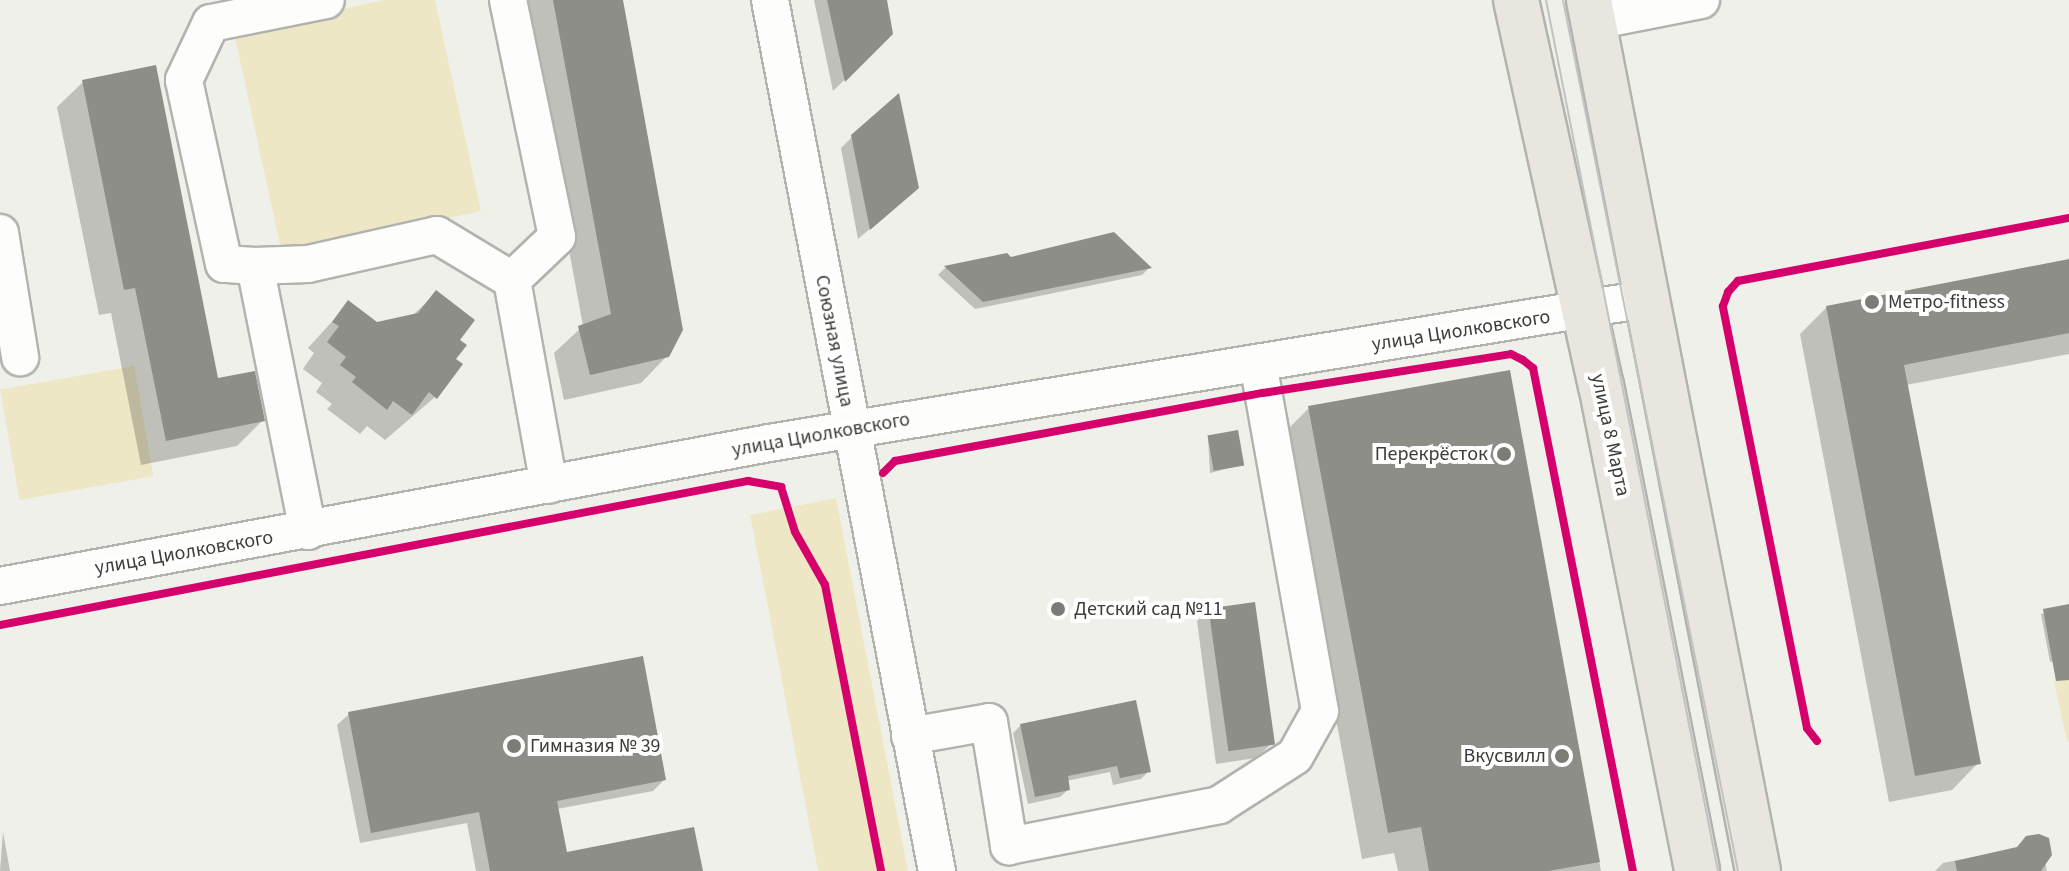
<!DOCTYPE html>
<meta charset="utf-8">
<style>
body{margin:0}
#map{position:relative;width:2069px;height:871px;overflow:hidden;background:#f0f0ea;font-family:"Source Sans 3",sans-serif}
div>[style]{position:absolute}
.green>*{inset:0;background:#eee7c6;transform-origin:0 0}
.shadow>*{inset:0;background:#0003}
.building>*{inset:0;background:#8e8e89;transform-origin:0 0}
.roads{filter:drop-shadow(2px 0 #b2b2ae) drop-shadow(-2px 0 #b2b2ae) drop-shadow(0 2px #b2b2ae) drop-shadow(0 -2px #b2b2ae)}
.minor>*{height:36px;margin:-18px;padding:0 18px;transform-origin:18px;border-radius:18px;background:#fdfdfc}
.major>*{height:44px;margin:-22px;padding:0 22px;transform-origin:22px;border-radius:22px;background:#e8e6df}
.tram>*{height:2px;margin:-1px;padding:0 1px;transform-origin:1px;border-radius:1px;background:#c2c2c1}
.cycleway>*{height:8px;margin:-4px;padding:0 4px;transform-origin:4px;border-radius:4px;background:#d6006c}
.dots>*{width:22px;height:22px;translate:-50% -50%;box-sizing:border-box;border:4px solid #fff;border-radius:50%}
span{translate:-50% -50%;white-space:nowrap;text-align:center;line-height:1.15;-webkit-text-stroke:8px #fff;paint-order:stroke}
.poi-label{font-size:20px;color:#3d3d38}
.left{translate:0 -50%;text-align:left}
.right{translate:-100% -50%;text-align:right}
.street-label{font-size:20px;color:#3d3d38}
</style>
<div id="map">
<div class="green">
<i style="clip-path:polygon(384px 0,435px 0,481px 211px,282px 254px,234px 33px)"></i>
<i style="left:134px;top:366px;width:112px;height:136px;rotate:80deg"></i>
<i style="clip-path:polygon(836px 498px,908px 871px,818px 871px,767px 602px,750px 515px)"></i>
<i style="clip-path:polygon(2069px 677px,2069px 742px,2067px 742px,2054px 681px)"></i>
</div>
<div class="shadow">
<i style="clip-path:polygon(498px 0,621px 0,667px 356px,641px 383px,564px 400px,554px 353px,583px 326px,526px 16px)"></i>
<i style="clip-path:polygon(814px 0,885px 0,891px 34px,833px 91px)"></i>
<i style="clip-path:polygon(83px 82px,217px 381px,262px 421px,237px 446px,141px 465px,111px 313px,99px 315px,57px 107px)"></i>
<i style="clip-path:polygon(853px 136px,905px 199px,858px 239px,841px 148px)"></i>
<i style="clip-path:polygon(1007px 255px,1011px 259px,1149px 268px,1142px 275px,975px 309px,938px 275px,945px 268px)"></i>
<i style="clip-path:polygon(2069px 261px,2069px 354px,1906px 385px,1978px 763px,1952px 790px,1889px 802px,1800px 334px,1827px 307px)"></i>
<i style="clip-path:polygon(436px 293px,457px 340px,435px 397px,385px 440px,367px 426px,360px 434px,327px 409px,332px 404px,316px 392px,322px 383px,303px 369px,314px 353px,308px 348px,349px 303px,376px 324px,412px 316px)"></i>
<i style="clip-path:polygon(1509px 372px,1601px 871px,1398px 871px,1394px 853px,1362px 859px,1283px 434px,1309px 408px)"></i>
<i style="clip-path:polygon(1208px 437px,1242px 465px,1210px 473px)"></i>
<i style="clip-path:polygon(2069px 606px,2069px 658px,2050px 662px,2041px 614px)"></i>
<i style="clip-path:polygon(1209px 610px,1271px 744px,1256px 758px,1216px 764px,1197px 621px)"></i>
<i style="clip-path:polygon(349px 714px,664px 780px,653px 791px,557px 809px,566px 854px,700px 871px,476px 871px,467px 823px,360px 843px,337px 725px)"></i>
<i style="clip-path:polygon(1020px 726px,1149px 771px,1141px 779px,1113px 785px,1110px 772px,1066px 781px,1068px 790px,1060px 797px,1028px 804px,1013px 733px)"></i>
<i style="clip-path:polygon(3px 832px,10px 871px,0 871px)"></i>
<i style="clip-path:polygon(2015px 849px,2045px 862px,2047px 871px,1935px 871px,1943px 863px)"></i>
</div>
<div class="building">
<i style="clip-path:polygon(553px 0,623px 0,683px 330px,669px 357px,590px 375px,578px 326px,611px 314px)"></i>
<i style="clip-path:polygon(827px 0,887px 0,893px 34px,845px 82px)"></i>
<i style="clip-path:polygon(156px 65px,218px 378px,255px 371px,265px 421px,166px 441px,135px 288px,124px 290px,82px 80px)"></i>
<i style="clip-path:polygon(899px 93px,919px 188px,870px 230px,851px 135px)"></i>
<i style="clip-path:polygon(1114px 232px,1152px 268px,983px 302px,944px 266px,1007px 253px,1011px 257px)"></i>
<i style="clip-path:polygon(2069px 259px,2069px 333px,1904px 365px,1981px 764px,1915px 776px,1826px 306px)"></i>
<i style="clip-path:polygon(436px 290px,475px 320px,460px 340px,467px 345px,456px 359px,463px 364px,437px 399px,429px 392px,412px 415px,393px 401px,387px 410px,352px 382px,356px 377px,340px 365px,346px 357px,327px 342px,339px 326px,332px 322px,348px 300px,377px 322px,418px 313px)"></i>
<i style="clip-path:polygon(1510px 370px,1600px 862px,1548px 871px,1429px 871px,1421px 827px,1388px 833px,1308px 406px)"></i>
<i style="left:1238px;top:430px;width:36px;height:31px;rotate:80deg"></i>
<i style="left:1255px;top:602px;width:144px;height:47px;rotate:82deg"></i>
<i style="clip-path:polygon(2069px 604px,2069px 680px,2056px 681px,2043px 609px)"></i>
<i style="clip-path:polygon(643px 656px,666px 780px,557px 801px,567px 852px,694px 827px,703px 871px,490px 871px,479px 812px,371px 833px,348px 712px)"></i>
<i style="clip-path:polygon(1136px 700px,1151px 772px,1120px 778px,1117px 766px,1068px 776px,1070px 790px,1035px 797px,1020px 724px)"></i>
<i style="clip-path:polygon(2039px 834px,2049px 838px,2052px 855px,2041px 871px,1957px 871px,1955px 861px,2017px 847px,2026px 836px)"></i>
</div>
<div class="roads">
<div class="minor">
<i style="left:508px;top:0;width:242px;rotate:78.3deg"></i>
<i style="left:557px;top:237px;width:62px;rotate:136.3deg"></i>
<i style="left:770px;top:0;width:887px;rotate:79.15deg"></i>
<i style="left:1594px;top:21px;width:109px;rotate:-11.1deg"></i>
<i style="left:0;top:233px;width:126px;rotate:80.8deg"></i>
<i style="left:255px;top:266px;width:31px;rotate:-176deg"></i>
<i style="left:224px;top:264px;width:188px;rotate:-102.3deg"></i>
<i style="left:184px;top:80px;width:63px;rotate:-64.7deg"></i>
<i style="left:211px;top:23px;width:117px;rotate:-11.3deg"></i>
<i style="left:308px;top:531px;width:270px;rotate:-101.3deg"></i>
<i style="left:255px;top:266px;width:53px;rotate:-2.2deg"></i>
<i style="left:308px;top:264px;width:132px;rotate:-12.7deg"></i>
<i style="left:437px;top:235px;width:87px;rotate:31deg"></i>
<i style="left:512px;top:280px;width:208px;rotate:79.8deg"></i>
<i style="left:0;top:586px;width:782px;rotate:-10.53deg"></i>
<i style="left:769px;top:443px;width:888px;rotate:-9.33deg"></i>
<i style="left:910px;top:736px;width:80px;rotate:-10deg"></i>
<i style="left:989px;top:722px;width:126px;rotate:80.8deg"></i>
<i style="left:1009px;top:846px;width:214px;rotate:-11deg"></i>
<i style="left:1219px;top:805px;width:90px;rotate:-32.8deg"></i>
<i style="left:1295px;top:756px;width:51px;rotate:-60.9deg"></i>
<i style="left:1320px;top:711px;width:352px;rotate:-100.1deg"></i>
</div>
<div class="major">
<i style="left:1516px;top:0;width:394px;rotate:77.6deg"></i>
<i style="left:1601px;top:385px;width:495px;rotate:78.8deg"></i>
<i style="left:1589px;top:0;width:887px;rotate:79.02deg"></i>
</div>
</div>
<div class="tram">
<i style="left:1546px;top:0;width:888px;rotate:78.83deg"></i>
<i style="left:1563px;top:0;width:888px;rotate:78.64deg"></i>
</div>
<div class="cycleway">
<i style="left:883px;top:473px;width:17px;rotate:-45deg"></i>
<i style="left:895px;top:461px;width:374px;rotate:-10.5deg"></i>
<i style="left:1263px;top:393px;width:251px;rotate:-8.9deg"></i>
<i style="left:1511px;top:354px;width:13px;rotate:27deg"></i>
<i style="left:1523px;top:360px;width:13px;rotate:39deg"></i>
<i style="left:1533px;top:368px;width:513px;rotate:78.76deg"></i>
<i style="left:0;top:625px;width:762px;rotate:-10.9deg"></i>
<i style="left:748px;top:481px;width:34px;rotate:10deg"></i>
<i style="left:781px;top:487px;width:47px;rotate:72.7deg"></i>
<i style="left:795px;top:532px;width:61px;rotate:60.5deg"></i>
<i style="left:825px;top:585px;width:291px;rotate:78.9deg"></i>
<i style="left:1817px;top:741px;width:16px;rotate:-128deg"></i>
<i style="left:1807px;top:728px;width:430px;rotate:-101.3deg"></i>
<i style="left:1723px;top:306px;width:15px;rotate:-70deg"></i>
<i style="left:1728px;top:292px;width:15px;rotate:-48deg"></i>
<i style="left:1738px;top:281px;width:337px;rotate:-10.8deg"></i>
</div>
<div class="dots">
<i style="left:1872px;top:302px;background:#7c7c76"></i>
<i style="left:1504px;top:454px;background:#7c7c76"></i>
<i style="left:1058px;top:609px;background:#7c7c76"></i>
<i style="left:514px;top:746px;background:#7c7c76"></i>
<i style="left:1562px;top:756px;background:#7c7c76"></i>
</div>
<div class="poi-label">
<span class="left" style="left:1888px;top:302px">Метро-fitness</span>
<span class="right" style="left:1488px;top:454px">Перекрёсток</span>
<span class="left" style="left:1074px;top:609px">Детский сад №11</span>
<span class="left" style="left:530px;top:746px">Гимназия № 39</span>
<span class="right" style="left:1546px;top:756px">Вкусвилл</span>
</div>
<div class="street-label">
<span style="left:1461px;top:331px;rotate:-9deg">улица Циолковского</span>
<span style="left:834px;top:341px;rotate:79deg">Союзная улица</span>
<span style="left:821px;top:435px;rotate:-10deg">улица Циолковского</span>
<span style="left:1610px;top:435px;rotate:78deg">улица 8 Марта</span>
<span style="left:184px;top:553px;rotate:-10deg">улица Циолковского</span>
</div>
</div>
